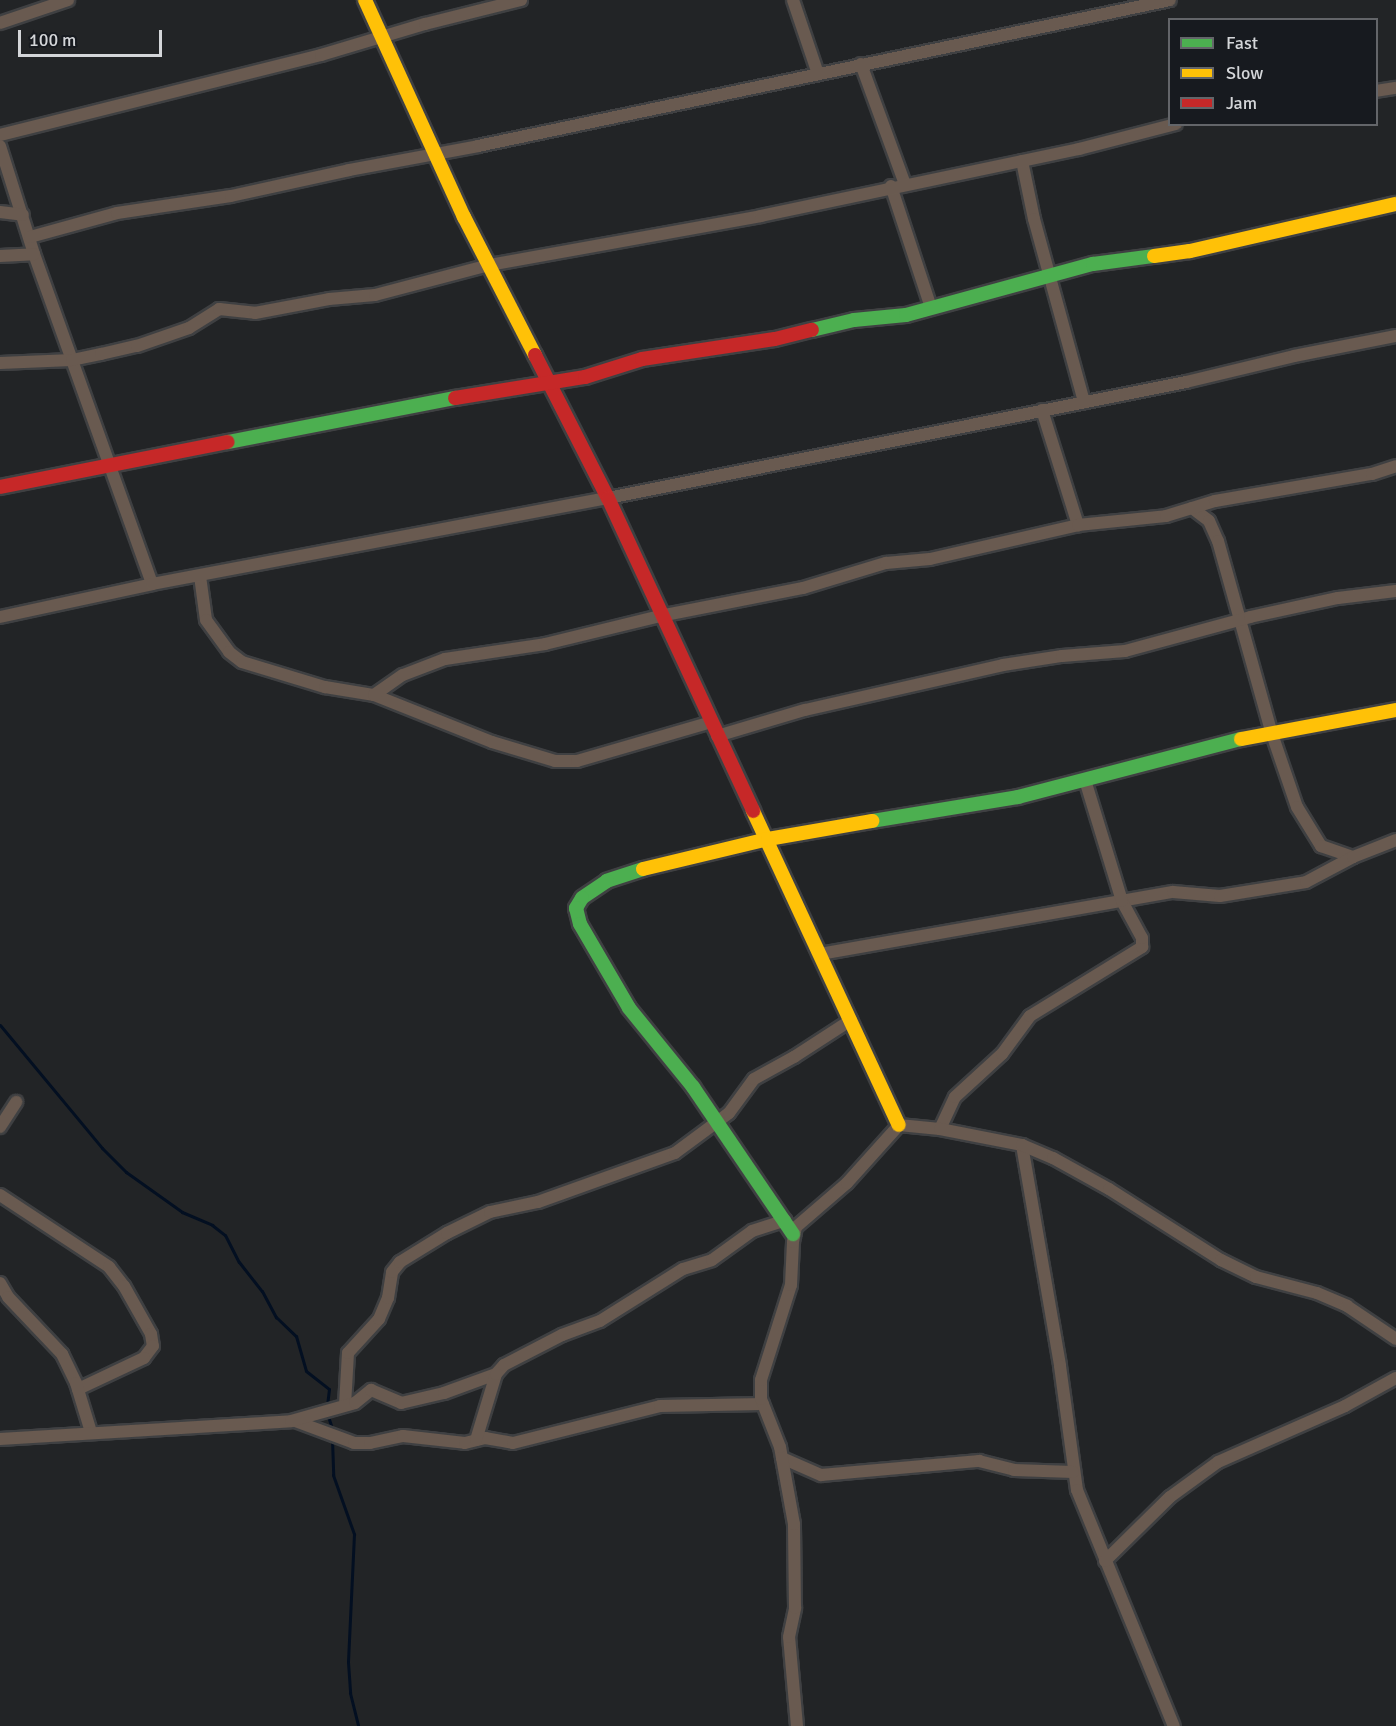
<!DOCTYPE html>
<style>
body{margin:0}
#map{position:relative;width:1396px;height:1726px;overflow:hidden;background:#222426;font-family:Signika,sans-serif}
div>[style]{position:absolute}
.stream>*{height:3px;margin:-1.5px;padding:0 1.5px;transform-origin:1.5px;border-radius:1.5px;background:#030f21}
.roads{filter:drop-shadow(2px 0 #3f4042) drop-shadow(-2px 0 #3f4042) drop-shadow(0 2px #3f4042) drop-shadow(0 -2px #3f4042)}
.street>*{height:12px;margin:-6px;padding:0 6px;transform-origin:6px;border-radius:6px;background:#695a50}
.fast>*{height:14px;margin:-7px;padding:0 7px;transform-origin:7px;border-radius:7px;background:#4caf50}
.slow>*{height:14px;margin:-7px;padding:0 7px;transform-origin:7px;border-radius:7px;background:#ffc107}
.jam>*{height:14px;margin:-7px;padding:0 7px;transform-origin:7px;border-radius:7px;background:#c62828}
span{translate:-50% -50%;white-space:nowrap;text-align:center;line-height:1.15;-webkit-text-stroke:6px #171a1f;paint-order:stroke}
.legend{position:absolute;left:1168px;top:18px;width:210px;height:108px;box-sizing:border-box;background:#171a1f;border:2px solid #636569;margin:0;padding:8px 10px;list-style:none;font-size:18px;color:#d4d6d9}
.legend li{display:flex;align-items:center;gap:12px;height:30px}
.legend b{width:30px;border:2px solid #636569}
.scale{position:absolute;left:18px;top:30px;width:144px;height:27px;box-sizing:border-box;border:3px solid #d4d6d9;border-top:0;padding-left:8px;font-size:18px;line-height:21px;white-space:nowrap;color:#d4d6d9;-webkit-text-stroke:4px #171a1f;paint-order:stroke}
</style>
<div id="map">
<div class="stream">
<i style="left:0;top:1025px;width:160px;rotate:50.3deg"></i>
<i style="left:102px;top:1148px;width:34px;rotate:45deg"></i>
<i style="left:126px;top:1172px;width:69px;rotate:35.5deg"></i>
<i style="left:182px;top:1212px;width:33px;rotate:23deg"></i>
<i style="left:212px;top:1225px;width:16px;rotate:38deg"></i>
<i style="left:225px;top:1235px;width:30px;rotate:63deg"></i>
<i style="left:239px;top:1262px;width:37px;rotate:52deg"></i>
<i style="left:262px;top:1291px;width:30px;rotate:62deg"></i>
<i style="left:276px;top:1317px;width:28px;rotate:44deg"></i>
<i style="left:296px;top:1336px;width:36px;rotate:74deg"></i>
<i style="left:306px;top:1371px;width:29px;rotate:38deg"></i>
<i style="left:329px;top:1389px;width:17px;rotate:97deg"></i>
<i style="left:327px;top:1413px;width:20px;rotate:72deg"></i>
<i style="left:332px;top:1439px;width:36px;rotate:88deg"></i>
<i style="left:333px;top:1475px;width:63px;rotate:70.4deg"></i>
<i style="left:354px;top:1534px;width:128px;rotate:92.7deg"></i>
<i style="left:348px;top:1662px;width:31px;rotate:86deg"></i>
<i style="left:350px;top:1693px;width:34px;rotate:76deg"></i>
</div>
<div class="roads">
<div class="street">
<i style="left:793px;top:0;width:78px;rotate:71.3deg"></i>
<i style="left:0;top:23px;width:72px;rotate:-18.7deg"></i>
<i style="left:861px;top:64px;width:128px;rotate:69.9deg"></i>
<i style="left:1376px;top:91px;width:20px;rotate:-9deg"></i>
<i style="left:0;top:135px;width:331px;rotate:-14deg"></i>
<i style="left:321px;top:55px;width:109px;rotate:-16.6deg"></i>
<i style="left:425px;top:24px;width:99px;rotate:-14deg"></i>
<i style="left:0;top:146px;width:113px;rotate:72.5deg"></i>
<i style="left:34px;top:254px;width:350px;rotate:70.3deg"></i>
<i style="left:1022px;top:161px;width:59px;rotate:78.3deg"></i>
<i style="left:1034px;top:219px;width:190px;rotate:74.7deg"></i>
<i style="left:891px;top:186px;width:128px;rotate:71.8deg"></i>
<i style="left:0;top:212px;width:23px;rotate:7deg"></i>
<i style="left:30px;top:237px;width:90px;rotate:-15.4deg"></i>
<i style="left:117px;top:213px;width:115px;rotate:-8.5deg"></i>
<i style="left:231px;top:196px;width:121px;rotate:-12.4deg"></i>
<i style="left:349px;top:170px;width:131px;rotate:-10.5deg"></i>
<i style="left:478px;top:146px;width:707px;rotate:-11.91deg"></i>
<i style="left:0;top:256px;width:34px;rotate:-3deg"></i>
<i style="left:0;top:363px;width:72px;rotate:-2.4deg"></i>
<i style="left:72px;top:360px;width:30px;rotate:-12deg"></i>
<i style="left:101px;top:354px;width:37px;rotate:-13deg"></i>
<i style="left:137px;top:346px;width:55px;rotate:-19.1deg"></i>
<i style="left:189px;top:328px;width:36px;rotate:-32deg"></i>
<i style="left:219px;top:309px;width:36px;rotate:6deg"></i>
<i style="left:255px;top:313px;width:75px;rotate:-10.7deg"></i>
<i style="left:329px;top:299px;width:46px;rotate:-5deg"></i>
<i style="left:375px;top:295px;width:118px;rotate:-14.7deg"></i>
<i style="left:489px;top:265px;width:276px;rotate:-10.2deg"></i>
<i style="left:761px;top:216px;width:325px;rotate:-11.9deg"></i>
<i style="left:1079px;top:149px;width:100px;rotate:-14.5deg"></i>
<i style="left:1042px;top:410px;width:121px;rotate:72.6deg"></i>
<i style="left:1192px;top:508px;width:21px;rotate:37deg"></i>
<i style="left:1209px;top:521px;width:22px;rotate:66deg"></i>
<i style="left:1218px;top:541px;width:200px;rotate:74.4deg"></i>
<i style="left:1272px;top:734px;width:77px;rotate:71.1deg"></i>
<i style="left:1297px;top:807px;width:46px;rotate:58.4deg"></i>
<i style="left:1321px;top:846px;width:34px;rotate:19deg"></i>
<i style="left:200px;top:576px;width:44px;rotate:82.2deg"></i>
<i style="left:206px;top:620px;width:39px;rotate:54deg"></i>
<i style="left:229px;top:652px;width:16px;rotate:38deg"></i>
<i style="left:242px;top:662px;width:87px;rotate:16.8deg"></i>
<i style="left:325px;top:687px;width:50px;rotate:9.3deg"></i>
<i style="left:374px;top:695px;width:127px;rotate:21.7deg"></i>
<i style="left:492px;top:742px;width:66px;rotate:16.8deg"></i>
<i style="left:555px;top:761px;width:22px"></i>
<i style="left:577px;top:761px;width:140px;rotate:-16.2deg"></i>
<i style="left:0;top:617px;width:156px;rotate:-12.2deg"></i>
<i style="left:152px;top:584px;width:464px;rotate:-10.7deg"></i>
<i style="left:608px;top:498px;width:590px;rotate:-11.35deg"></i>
<i style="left:1186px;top:382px;width:111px;rotate:-13.5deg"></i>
<i style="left:1294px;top:356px;width:104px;rotate:-11.1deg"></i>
<i style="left:374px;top:695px;width:35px;rotate:-35deg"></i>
<i style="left:403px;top:675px;width:45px;rotate:-20.9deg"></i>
<i style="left:445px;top:659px;width:101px;rotate:-8.5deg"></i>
<i style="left:545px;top:644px;width:118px;rotate:-13.7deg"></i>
<i style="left:660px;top:616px;width:146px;rotate:-11.1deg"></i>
<i style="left:803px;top:588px;width:87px;rotate:-16.8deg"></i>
<i style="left:886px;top:563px;width:44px;rotate:-5.2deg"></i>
<i style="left:930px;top:559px;width:152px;rotate:-12.9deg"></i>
<i style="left:1078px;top:525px;width:88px;rotate:-5.8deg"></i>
<i style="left:1166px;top:516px;width:51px;rotate:-17deg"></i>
<i style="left:1215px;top:501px;width:159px;rotate:-9.8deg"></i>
<i style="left:1372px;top:474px;width:25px;rotate:-18deg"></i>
<i style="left:717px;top:736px;width:92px;rotate:-16.5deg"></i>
<i style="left:805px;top:710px;width:203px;rotate:-12.8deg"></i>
<i style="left:1003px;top:665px;width:60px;rotate:-8.7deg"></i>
<i style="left:1062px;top:656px;width:63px;rotate:-4.5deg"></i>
<i style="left:1125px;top:651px;width:130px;rotate:-15.2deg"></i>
<i style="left:1250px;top:617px;width:90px;rotate:-12.2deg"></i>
<i style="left:1338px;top:598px;width:58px;rotate:-6.9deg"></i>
<i style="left:820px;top:954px;width:358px;rotate:-10deg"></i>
<i style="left:1173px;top:892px;width:47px;rotate:4.9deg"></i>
<i style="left:1220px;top:896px;width:87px;rotate:-9.2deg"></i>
<i style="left:1306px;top:882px;width:53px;rotate:-28deg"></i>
<i style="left:1353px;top:857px;width:46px;rotate:-21.6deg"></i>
<i style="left:0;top:1127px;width:30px;rotate:-57deg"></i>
<i style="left:940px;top:1129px;width:35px;rotate:-65deg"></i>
<i style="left:955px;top:1097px;width:64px;rotate:-42.5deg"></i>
<i style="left:1002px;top:1054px;width:47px;rotate:-53.6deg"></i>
<i style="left:1030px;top:1016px;width:132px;rotate:-31.6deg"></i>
<i style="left:1142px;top:947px;width:9px;rotate:-90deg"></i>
<i style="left:1142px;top:938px;width:42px;rotate:-118.4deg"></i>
<i style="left:1122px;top:901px;width:127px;rotate:-107deg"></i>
<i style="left:1022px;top:1145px;width:224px;rotate:80.2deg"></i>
<i style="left:1060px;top:1366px;width:125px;rotate:82.2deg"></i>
<i style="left:1077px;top:1490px;width:255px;rotate:67.7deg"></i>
<i style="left:0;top:1195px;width:131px;rotate:33.4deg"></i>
<i style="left:109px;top:1267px;width:24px;rotate:52deg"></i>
<i style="left:124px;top:1286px;width:55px;rotate:60.6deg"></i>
<i style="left:151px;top:1334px;width:12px;rotate:81deg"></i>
<i style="left:153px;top:1346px;width:15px;rotate:127deg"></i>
<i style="left:144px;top:1358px;width:73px;rotate:154.8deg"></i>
<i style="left:0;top:1283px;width:16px;rotate:60deg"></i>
<i style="left:8px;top:1297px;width:79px;rotate:46.5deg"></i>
<i style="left:62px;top:1354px;width:32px;rotate:64deg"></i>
<i style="left:76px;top:1383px;width:51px;rotate:73deg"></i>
<i style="left:345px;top:1405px;width:52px;rotate:-86.7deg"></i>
<i style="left:348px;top:1353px;width:46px;rotate:-47.6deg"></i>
<i style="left:379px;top:1319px;width:23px;rotate:-67deg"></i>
<i style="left:388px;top:1298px;width:26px;rotate:-81deg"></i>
<i style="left:392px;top:1272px;width:13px;rotate:-51deg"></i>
<i style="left:400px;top:1262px;width:55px;rotate:-31.7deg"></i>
<i style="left:447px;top:1233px;width:48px;rotate:-26deg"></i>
<i style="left:490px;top:1212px;width:49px;rotate:-11.8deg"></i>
<i style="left:538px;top:1202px;width:145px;rotate:-19.7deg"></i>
<i style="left:675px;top:1153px;width:67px;rotate:-36.5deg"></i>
<i style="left:729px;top:1113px;width:42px;rotate:-53.7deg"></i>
<i style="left:754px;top:1079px;width:46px;rotate:-28.8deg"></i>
<i style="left:794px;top:1057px;width:68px;rotate:-33deg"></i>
<i style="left:295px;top:1421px;width:63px;rotate:20.4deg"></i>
<i style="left:354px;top:1443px;width:16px"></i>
<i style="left:370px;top:1443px;width:34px;rotate:-12deg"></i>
<i style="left:403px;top:1436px;width:62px;rotate:6.4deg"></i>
<i style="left:465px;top:1443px;width:21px;rotate:-14deg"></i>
<i style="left:485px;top:1438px;width:28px;rotate:10deg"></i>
<i style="left:513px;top:1443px;width:152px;rotate:-14.1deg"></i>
<i style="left:660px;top:1406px;width:103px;rotate:-1.1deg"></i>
<i style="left:0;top:1439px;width:292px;rotate:-3.5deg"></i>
<i style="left:291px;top:1421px;width:66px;rotate:-15.7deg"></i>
<i style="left:355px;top:1403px;width:21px;rotate:-39deg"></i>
<i style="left:371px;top:1390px;width:33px;rotate:23deg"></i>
<i style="left:401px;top:1403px;width:44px;rotate:-13.1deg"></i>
<i style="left:444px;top:1393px;width:55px;rotate:-20.1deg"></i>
<i style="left:476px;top:1440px;width:69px;rotate:-73.1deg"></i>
<i style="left:496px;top:1374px;width:12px;rotate:-48deg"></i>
<i style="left:504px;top:1365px;width:65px;rotate:-27.3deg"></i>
<i style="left:562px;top:1335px;width:40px;rotate:-20.2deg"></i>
<i style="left:600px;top:1321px;width:98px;rotate:-32.1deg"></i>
<i style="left:683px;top:1269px;width:30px;rotate:-17deg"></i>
<i style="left:712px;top:1260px;width:49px;rotate:-35.9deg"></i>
<i style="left:752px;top:1231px;width:35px;rotate:-18deg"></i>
<i style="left:782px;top:1458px;width:43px;rotate:23.6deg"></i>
<i style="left:821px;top:1475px;width:159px;rotate:-5.1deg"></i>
<i style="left:979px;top:1461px;width:36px;rotate:14deg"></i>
<i style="left:1014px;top:1470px;width:59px;rotate:1.9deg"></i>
<i style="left:1105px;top:1561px;width:91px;rotate:-44.6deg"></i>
<i style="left:1170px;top:1497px;width:59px;rotate:-36.1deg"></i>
<i style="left:1218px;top:1462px;width:139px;rotate:-23.8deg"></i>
<i style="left:1345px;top:1406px;width:58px;rotate:-28.8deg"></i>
<i style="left:797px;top:1726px;width:89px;rotate:-95.1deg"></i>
<i style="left:789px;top:1637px;width:30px;rotate:-78deg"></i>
<i style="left:795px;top:1608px;width:84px;rotate:-90.7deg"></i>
<i style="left:794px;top:1524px;width:78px;rotate:-100.3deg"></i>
<i style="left:780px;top:1447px;width:52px;rotate:-111.6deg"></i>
<i style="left:761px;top:1399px;width:19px;rotate:-90deg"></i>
<i style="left:761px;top:1380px;width:100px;rotate:-72.5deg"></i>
<i style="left:791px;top:1285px;width:43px;rotate:-87.3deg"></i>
<i style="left:793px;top:1242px;width:15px;rotate:-79deg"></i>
<i style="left:796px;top:1227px;width:67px;rotate:-40.8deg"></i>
<i style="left:847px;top:1183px;width:78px;rotate:-48.1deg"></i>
<i style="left:899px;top:1125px;width:41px;rotate:5.6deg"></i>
<i style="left:940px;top:1129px;width:84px;rotate:11deg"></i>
<i style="left:1022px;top:1145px;width:34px;rotate:23deg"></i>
<i style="left:1053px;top:1158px;width:64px;rotate:29deg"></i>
<i style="left:1109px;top:1189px;width:133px;rotate:32.4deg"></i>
<i style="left:1221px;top:1260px;width:39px;rotate:26deg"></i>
<i style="left:1256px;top:1277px;width:63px;rotate:14.7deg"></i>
<i style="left:1317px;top:1293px;width:33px;rotate:23deg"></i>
<i style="left:1347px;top:1306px;width:59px;rotate:34deg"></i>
</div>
<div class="fast">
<i style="left:812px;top:330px;width:43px;rotate:-13.4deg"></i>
<i style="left:854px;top:320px;width:52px;rotate:-5.5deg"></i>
<i style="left:906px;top:315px;width:194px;rotate:-15.3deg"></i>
<i style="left:1093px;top:264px;width:62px;rotate:-7.5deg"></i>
<i style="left:228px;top:442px;width:231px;rotate:-11deg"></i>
<i style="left:872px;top:821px;width:148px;rotate:-9.3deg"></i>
<i style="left:1018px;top:797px;width:230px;rotate:-14.6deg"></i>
<i style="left:643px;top:869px;width:38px;rotate:162deg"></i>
<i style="left:607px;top:881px;width:30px;rotate:146deg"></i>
<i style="left:582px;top:898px;width:12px;rotate:121deg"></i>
<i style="left:576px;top:908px;width:16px;rotate:76deg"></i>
<i style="left:580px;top:924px;width:97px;rotate:59.7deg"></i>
<i style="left:629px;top:1008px;width:102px;rotate:51deg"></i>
<i style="left:693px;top:1087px;width:178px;rotate:55.8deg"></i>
</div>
<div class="slow">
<i style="left:365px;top:0;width:239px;rotate:65.5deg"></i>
<i style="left:464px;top:217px;width:155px;rotate:62.8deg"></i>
<i style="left:1154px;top:256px;width:36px;rotate:-8deg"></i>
<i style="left:1190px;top:251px;width:211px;rotate:-12.9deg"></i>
<i style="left:1241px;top:739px;width:158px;rotate:-10.6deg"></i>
<i style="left:753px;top:811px;width:346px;rotate:65.1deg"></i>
<i style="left:643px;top:869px;width:129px;rotate:-13.5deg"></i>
<i style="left:768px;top:839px;width:106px;rotate:-9.8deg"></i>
</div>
<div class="jam">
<i style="left:535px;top:355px;width:161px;rotate:63deg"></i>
<i style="left:608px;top:498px;width:345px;rotate:65.1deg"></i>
<i style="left:455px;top:398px;width:132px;rotate:-9.2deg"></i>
<i style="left:585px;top:377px;width:60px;rotate:-17.5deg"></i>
<i style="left:642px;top:359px;width:134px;rotate:-8.6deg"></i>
<i style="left:775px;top:339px;width:38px;rotate:-14deg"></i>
<i style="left:0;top:487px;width:232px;rotate:-11.2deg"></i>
</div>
</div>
<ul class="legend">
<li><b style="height:8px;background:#4caf50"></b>Fast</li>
<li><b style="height:8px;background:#ffc107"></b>Slow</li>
<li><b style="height:8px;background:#c62828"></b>Jam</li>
</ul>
<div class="scale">100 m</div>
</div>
